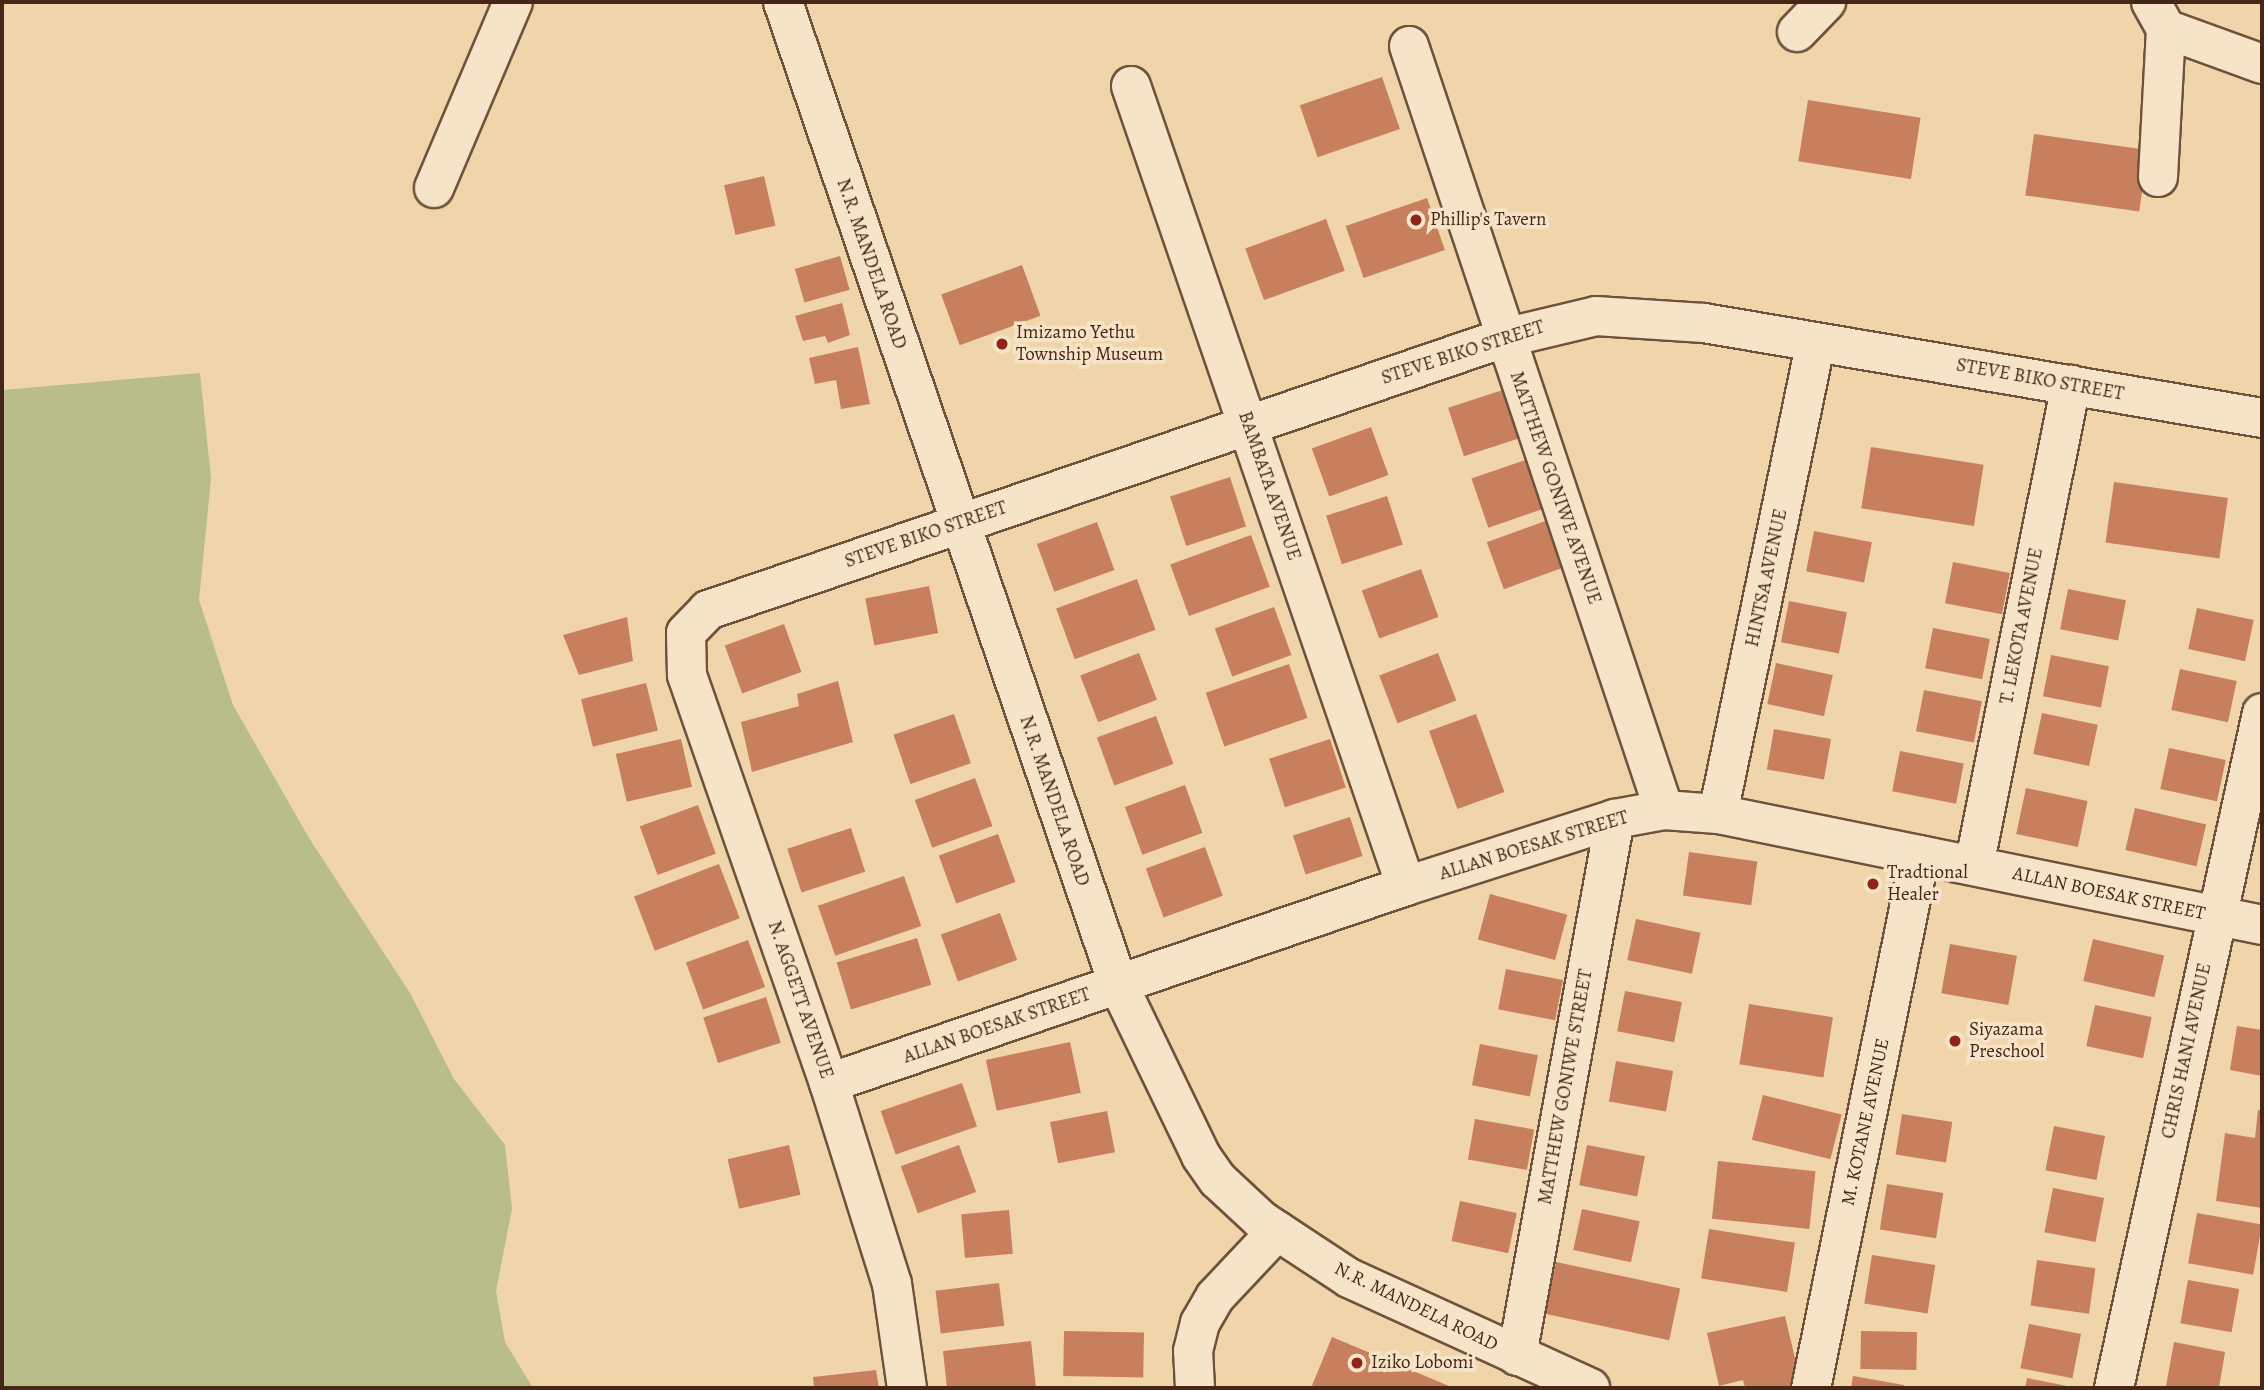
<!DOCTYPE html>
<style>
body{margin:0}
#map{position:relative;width:2264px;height:1390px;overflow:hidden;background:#f0d5ab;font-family:Alegreya,serif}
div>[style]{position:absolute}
.green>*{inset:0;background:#b8bd8a}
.building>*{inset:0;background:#c87f5d;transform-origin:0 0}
.roads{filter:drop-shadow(2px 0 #70523c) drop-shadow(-2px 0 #70523c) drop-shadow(0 2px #70523c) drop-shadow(0 -2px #70523c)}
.street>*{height:38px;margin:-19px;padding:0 19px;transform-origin:19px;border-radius:19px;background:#f5e4c8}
.dots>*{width:19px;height:19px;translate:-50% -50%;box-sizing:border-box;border:4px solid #f5e4c8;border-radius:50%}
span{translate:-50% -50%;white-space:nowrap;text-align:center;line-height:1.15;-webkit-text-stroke:7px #f5e4c8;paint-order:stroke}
.poi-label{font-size:19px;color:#462717}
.left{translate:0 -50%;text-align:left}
.street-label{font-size:19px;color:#462717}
.frame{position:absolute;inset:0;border:4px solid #462717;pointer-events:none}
</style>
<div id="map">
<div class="green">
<i style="clip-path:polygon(200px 373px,211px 478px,199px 600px,233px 705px,309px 838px,410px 993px,454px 1079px,505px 1145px,512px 1209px,496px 1291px,505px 1342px,533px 1388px,2px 1388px,2px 390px)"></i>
</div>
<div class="building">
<i style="left:1382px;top:77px;width:55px;height:87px;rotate:71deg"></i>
<i style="left:1808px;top:100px;width:114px;height:62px;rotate:9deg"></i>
<i style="left:2034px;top:134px;width:115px;height:62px;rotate:8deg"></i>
<i style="left:764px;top:176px;width:51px;height:41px;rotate:77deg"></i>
<i style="left:1427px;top:198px;width:55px;height:86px;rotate:71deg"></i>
<i style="left:1326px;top:219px;width:55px;height:86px;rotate:70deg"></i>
<i style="left:840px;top:256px;width:35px;height:47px;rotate:74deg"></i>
<i style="left:1022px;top:265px;width:54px;height:86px;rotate:70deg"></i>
<i style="clip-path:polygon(842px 303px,850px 335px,828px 343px,825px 336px,803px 341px,795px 316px)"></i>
<i style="clip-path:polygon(858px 347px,870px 404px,841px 409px,836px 380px,815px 384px,809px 358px)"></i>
<i style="left:1509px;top:388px;width:51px;height:64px;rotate:72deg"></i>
<i style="left:1371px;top:427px;width:51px;height:63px;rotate:70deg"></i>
<i style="left:1871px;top:447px;width:114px;height:62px;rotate:9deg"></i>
<i style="left:1531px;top:458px;width:52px;height:63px;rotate:71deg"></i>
<i style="left:1230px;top:477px;width:52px;height:63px;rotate:72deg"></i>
<i style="left:2114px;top:482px;width:115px;height:61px;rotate:8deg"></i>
<i style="left:1387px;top:496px;width:51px;height:64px;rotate:72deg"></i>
<i style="left:1545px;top:521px;width:50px;height:62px;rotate:70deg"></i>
<i style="left:1097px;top:522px;width:51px;height:64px;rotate:70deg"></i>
<i style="left:1814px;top:531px;width:59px;height:41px;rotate:11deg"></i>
<i style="left:1251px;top:535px;width:55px;height:86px;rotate:70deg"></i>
<i style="left:1953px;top:562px;width:58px;height:42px;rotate:11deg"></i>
<i style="left:1421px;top:569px;width:51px;height:63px;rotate:70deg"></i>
<i style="left:1137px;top:579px;width:54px;height:86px;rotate:70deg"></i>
<i style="left:929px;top:586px;width:48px;height:65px;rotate:79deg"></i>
<i style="left:2068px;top:589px;width:59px;height:41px;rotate:11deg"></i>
<i style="left:1789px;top:601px;width:59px;height:42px;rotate:11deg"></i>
<i style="left:1274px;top:607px;width:51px;height:63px;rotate:70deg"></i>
<i style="left:2197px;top:608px;width:58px;height:42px;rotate:12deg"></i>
<i style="clip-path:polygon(627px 617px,633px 661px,579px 675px,563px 635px)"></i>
<i style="left:784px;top:624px;width:51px;height:63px;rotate:70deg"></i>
<i style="left:1933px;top:628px;width:58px;height:41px;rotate:11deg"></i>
<i style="left:1139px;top:653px;width:50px;height:63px;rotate:69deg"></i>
<i style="left:1438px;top:653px;width:51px;height:63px;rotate:69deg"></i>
<i style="left:2051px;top:655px;width:59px;height:42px;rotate:11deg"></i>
<i style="left:1776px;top:663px;width:58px;height:42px;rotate:12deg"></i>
<i style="left:1289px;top:664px;width:57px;height:88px;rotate:71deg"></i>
<i style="left:2180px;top:669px;width:58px;height:42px;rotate:12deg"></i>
<i style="clip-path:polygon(838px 681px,853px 742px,752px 772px,741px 722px,799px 706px,797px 694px)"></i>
<i style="left:646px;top:683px;width:49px;height:67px;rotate:76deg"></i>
<i style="left:1924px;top:690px;width:59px;height:42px;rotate:11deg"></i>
<i style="left:2042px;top:713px;width:57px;height:42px;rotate:12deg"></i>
<i style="left:954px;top:714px;width:52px;height:64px;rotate:71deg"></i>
<i style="left:1476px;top:714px;width:83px;height:50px;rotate:70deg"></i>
<i style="left:1156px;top:716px;width:51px;height:63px;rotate:70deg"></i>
<i style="left:1774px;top:729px;width:58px;height:41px;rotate:10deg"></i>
<i style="left:681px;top:739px;width:49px;height:67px;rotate:77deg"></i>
<i style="left:1330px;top:739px;width:51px;height:64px;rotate:72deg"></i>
<i style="left:2169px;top:748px;width:58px;height:42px;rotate:12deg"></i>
<i style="left:1900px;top:751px;width:65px;height:41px;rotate:11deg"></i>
<i style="left:975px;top:778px;width:51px;height:64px;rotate:70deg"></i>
<i style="left:1185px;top:785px;width:51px;height:64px;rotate:70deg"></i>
<i style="left:2026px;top:788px;width:63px;height:47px;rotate:12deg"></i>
<i style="left:698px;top:805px;width:52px;height:62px;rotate:70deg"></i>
<i style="left:2135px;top:808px;width:73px;height:43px;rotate:13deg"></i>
<i style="left:1350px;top:817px;width:41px;height:60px;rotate:72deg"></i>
<i style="left:851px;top:828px;width:46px;height:67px;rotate:72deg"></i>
<i style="left:998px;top:834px;width:51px;height:63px;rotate:70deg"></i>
<i style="left:1205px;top:847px;width:52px;height:63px;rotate:70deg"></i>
<i style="left:1689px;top:852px;width:69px;height:44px;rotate:8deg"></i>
<i style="left:719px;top:864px;width:58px;height:91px;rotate:69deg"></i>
<i style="left:904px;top:876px;width:53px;height:91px;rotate:71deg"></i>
<i style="left:1490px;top:894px;width:80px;height:47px;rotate:15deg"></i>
<i style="left:1000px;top:913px;width:50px;height:63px;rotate:70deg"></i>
<i style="left:1636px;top:919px;width:66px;height:42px;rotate:12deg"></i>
<i style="left:917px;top:938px;width:49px;height:84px;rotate:73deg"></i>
<i style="left:2093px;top:939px;width:73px;height:43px;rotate:13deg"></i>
<i style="left:748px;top:940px;width:50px;height:66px;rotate:70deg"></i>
<i style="left:1950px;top:944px;width:68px;height:50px;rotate:10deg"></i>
<i style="left:1506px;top:969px;width:58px;height:41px;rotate:11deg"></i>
<i style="left:1625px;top:991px;width:58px;height:41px;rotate:11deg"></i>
<i style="left:766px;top:997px;width:48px;height:66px;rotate:72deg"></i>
<i style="left:1749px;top:1004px;width:85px;height:61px;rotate:9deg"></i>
<i style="left:2095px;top:1005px;width:58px;height:42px;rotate:12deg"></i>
<i style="clip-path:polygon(2237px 1026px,2262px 1030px,2262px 1076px,2230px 1070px)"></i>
<i style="left:1070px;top:1042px;width:52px;height:86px;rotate:78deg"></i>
<i style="left:1480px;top:1044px;width:59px;height:42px;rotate:11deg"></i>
<i style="left:1616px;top:1061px;width:58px;height:41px;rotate:10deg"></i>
<i style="left:962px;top:1083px;width:46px;height:86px;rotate:71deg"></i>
<i style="left:1763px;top:1095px;width:81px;height:46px;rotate:14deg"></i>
<i style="clip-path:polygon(2258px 1110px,2262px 1111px,2262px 1208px,2216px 1201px,2225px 1133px,2255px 1138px)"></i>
<i style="left:1107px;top:1111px;width:42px;height:58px;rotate:79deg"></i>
<i style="left:1902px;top:1114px;width:51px;height:41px;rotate:9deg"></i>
<i style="left:1475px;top:1119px;width:60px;height:41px;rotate:10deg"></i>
<i style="left:2054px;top:1126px;width:52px;height:45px;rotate:11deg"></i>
<i style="left:789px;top:1145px;width:51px;height:63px;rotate:77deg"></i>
<i style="left:959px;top:1145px;width:50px;height:62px;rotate:70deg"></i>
<i style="left:1587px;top:1145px;width:59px;height:41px;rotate:11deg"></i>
<i style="left:1718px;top:1161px;width:98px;height:58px;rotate:6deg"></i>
<i style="left:1887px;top:1184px;width:57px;height:46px;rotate:9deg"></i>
<i style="left:2053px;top:1188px;width:52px;height:45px;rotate:11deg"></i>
<i style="left:1460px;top:1201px;width:58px;height:41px;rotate:12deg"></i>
<i style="left:1582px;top:1209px;width:59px;height:42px;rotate:12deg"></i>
<i style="left:1009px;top:1210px;width:44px;height:48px;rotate:85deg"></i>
<i style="left:2197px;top:1213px;width:66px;height:51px;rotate:10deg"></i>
<i style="left:1709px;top:1229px;width:87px;height:50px;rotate:9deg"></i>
<i style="left:1872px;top:1255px;width:64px;height:49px;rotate:9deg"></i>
<i style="left:2037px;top:1260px;width:59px;height:46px;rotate:8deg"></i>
<i style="left:1556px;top:1262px;width:127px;height:53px;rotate:12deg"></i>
<i style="left:2188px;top:1280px;width:52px;height:44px;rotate:10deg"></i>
<i style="left:999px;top:1283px;width:43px;height:64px;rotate:83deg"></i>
<i style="clip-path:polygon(1785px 1316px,1802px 1388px,1745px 1388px,1743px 1380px,1719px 1386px,1707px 1333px)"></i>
<i style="left:2029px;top:1324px;width:53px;height:45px;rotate:11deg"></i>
<i style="left:1064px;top:1331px;width:80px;height:45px;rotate:1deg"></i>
<i style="left:1861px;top:1331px;width:56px;height:38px;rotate:1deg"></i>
<i style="clip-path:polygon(1332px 1337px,1454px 1388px,1311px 1388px)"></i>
<i style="clip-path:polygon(1031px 1341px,1036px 1388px,947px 1388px,943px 1351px)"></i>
<i style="clip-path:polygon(2174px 1342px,2225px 1352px,2219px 1388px,2166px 1386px)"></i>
<i style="clip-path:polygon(876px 1370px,879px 1388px,814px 1388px,813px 1377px)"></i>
<i style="clip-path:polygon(1853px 1376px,1904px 1385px,1904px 1388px,1851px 1388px)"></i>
<i style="clip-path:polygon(2027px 1378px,2072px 1387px,2072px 1388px,2025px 1388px)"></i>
</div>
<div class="roads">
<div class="street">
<i style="left:783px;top:2px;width:1038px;rotate:71.16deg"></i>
<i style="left:1118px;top:984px;width:191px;rotate:64.2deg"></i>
<i style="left:1201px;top:1156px;width:29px;rotate:55deg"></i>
<i style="left:1218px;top:1180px;width:59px;rotate:42.9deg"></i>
<i style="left:1261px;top:1220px;width:105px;rotate:33.4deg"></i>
<i style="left:1349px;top:1278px;width:265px;rotate:24.5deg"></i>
<i style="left:2151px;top:2px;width:31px;rotate:61deg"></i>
<i style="left:2166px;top:29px;width:102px;rotate:20deg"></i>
<i style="left:1797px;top:32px;width:42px;rotate:-46deg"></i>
<i style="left:1409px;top:46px;width:805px;rotate:71.54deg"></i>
<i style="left:1131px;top:86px;width:846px;rotate:71.03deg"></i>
<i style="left:2158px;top:177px;width:148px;rotate:-86.9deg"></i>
<i style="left:434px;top:188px;width:202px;rotate:-67deg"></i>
<i style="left:1718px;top:814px;width:482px;rotate:-78.3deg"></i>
<i style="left:1974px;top:866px;width:491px;rotate:-78.6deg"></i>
<i style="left:829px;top:1083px;width:610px;rotate:-18.85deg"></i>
<i style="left:1406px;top:886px;width:219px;rotate:-17.8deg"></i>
<i style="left:1615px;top:819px;width:50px;rotate:-10.4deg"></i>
<i style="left:1664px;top:810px;width:54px;rotate:4.2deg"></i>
<i style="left:1718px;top:814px;width:555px;rotate:11.53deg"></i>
<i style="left:1517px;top:1356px;width:546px;rotate:-79.66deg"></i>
<i style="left:907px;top:1388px;width:105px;rotate:-98.2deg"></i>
<i style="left:892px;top:1284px;width:211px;rotate:-107.4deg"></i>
<i style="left:829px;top:1083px;width:432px;rotate:-109.2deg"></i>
<i style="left:687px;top:675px;width:42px;rotate:-91.4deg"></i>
<i style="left:686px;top:633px;width:32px;rotate:-46deg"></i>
<i style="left:708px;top:610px;width:841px;rotate:-18.87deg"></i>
<i style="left:1504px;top:338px;width:95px;rotate:-13.4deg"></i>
<i style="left:1596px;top:316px;width:108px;rotate:3.7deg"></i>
<i style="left:1704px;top:323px;width:566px;rotate:9.66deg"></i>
<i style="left:1195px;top:1388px;width:37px;rotate:-93deg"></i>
<i style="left:1193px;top:1351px;width:29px;rotate:-76deg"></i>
<i style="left:1200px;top:1323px;width:30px;rotate:-60deg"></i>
<i style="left:1215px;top:1297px;width:91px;rotate:-46.8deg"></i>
<i style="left:1811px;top:1388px;width:544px;rotate:-78.44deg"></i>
<i style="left:2114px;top:1388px;width:691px;rotate:-77.63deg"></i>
</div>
</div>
<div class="dots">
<i style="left:1416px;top:220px;background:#8f2418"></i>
<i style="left:1002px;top:344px;background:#8f2418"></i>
<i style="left:1873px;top:884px;background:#8f2418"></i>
<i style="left:1955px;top:1041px;background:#8f2418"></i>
<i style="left:1357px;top:1363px;background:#8f2418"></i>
</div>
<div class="poi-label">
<span class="left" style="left:1430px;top:220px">Phillip's Tavern</span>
<span class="left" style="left:1016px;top:344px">Imizamo Yethu<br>Township Museum</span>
<span class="left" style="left:1887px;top:884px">Tradtional<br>Healer</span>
<span class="left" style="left:1969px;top:1041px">Siyazama<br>Preschool</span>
<span class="left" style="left:1371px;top:1363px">Iziko Lobomi</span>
</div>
<div class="street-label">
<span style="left:871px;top:264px;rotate:71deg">N.R. MANDELA ROAD</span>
<span style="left:1463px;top:353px;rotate:-18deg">STEVE BIKO STREET</span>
<span style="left:2040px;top:380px;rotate:10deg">STEVE BIKO STREET</span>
<span style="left:1269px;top:486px;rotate:71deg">BAMBATA AVENUE</span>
<span style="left:1555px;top:488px;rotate:71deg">MATTHEW GONIWE AVENUE</span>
<span style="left:926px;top:535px;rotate:-19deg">STEVE BIKO STREET</span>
<span style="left:1767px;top:578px;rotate:-78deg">HINTSA AVENUE</span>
<span style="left:2022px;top:626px;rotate:-79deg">T. LEKOTA AVENUE</span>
<span style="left:1054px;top:801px;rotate:71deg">N.R. MANDELA ROAD</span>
<span style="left:1534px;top:846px;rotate:-17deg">ALLAN BOESAK STREET</span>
<span style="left:2109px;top:894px;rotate:12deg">ALLAN BOESAK STREET</span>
<span style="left:800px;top:1000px;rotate:71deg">N. AGGETT AVENUE</span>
<span style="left:997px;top:1026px;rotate:-19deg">ALLAN BOESAK STREET</span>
<span style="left:2187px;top:1051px;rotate:-78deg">CHRIS HANI AVENUE</span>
<span style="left:1566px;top:1087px;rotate:-80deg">MATTHEW GONIWE STREET</span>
<span style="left:1866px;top:1122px;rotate:-78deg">M. KOTANE AVENUE</span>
<span style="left:1416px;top:1307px;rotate:26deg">N.R. MANDELA ROAD</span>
</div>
<div class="frame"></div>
</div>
